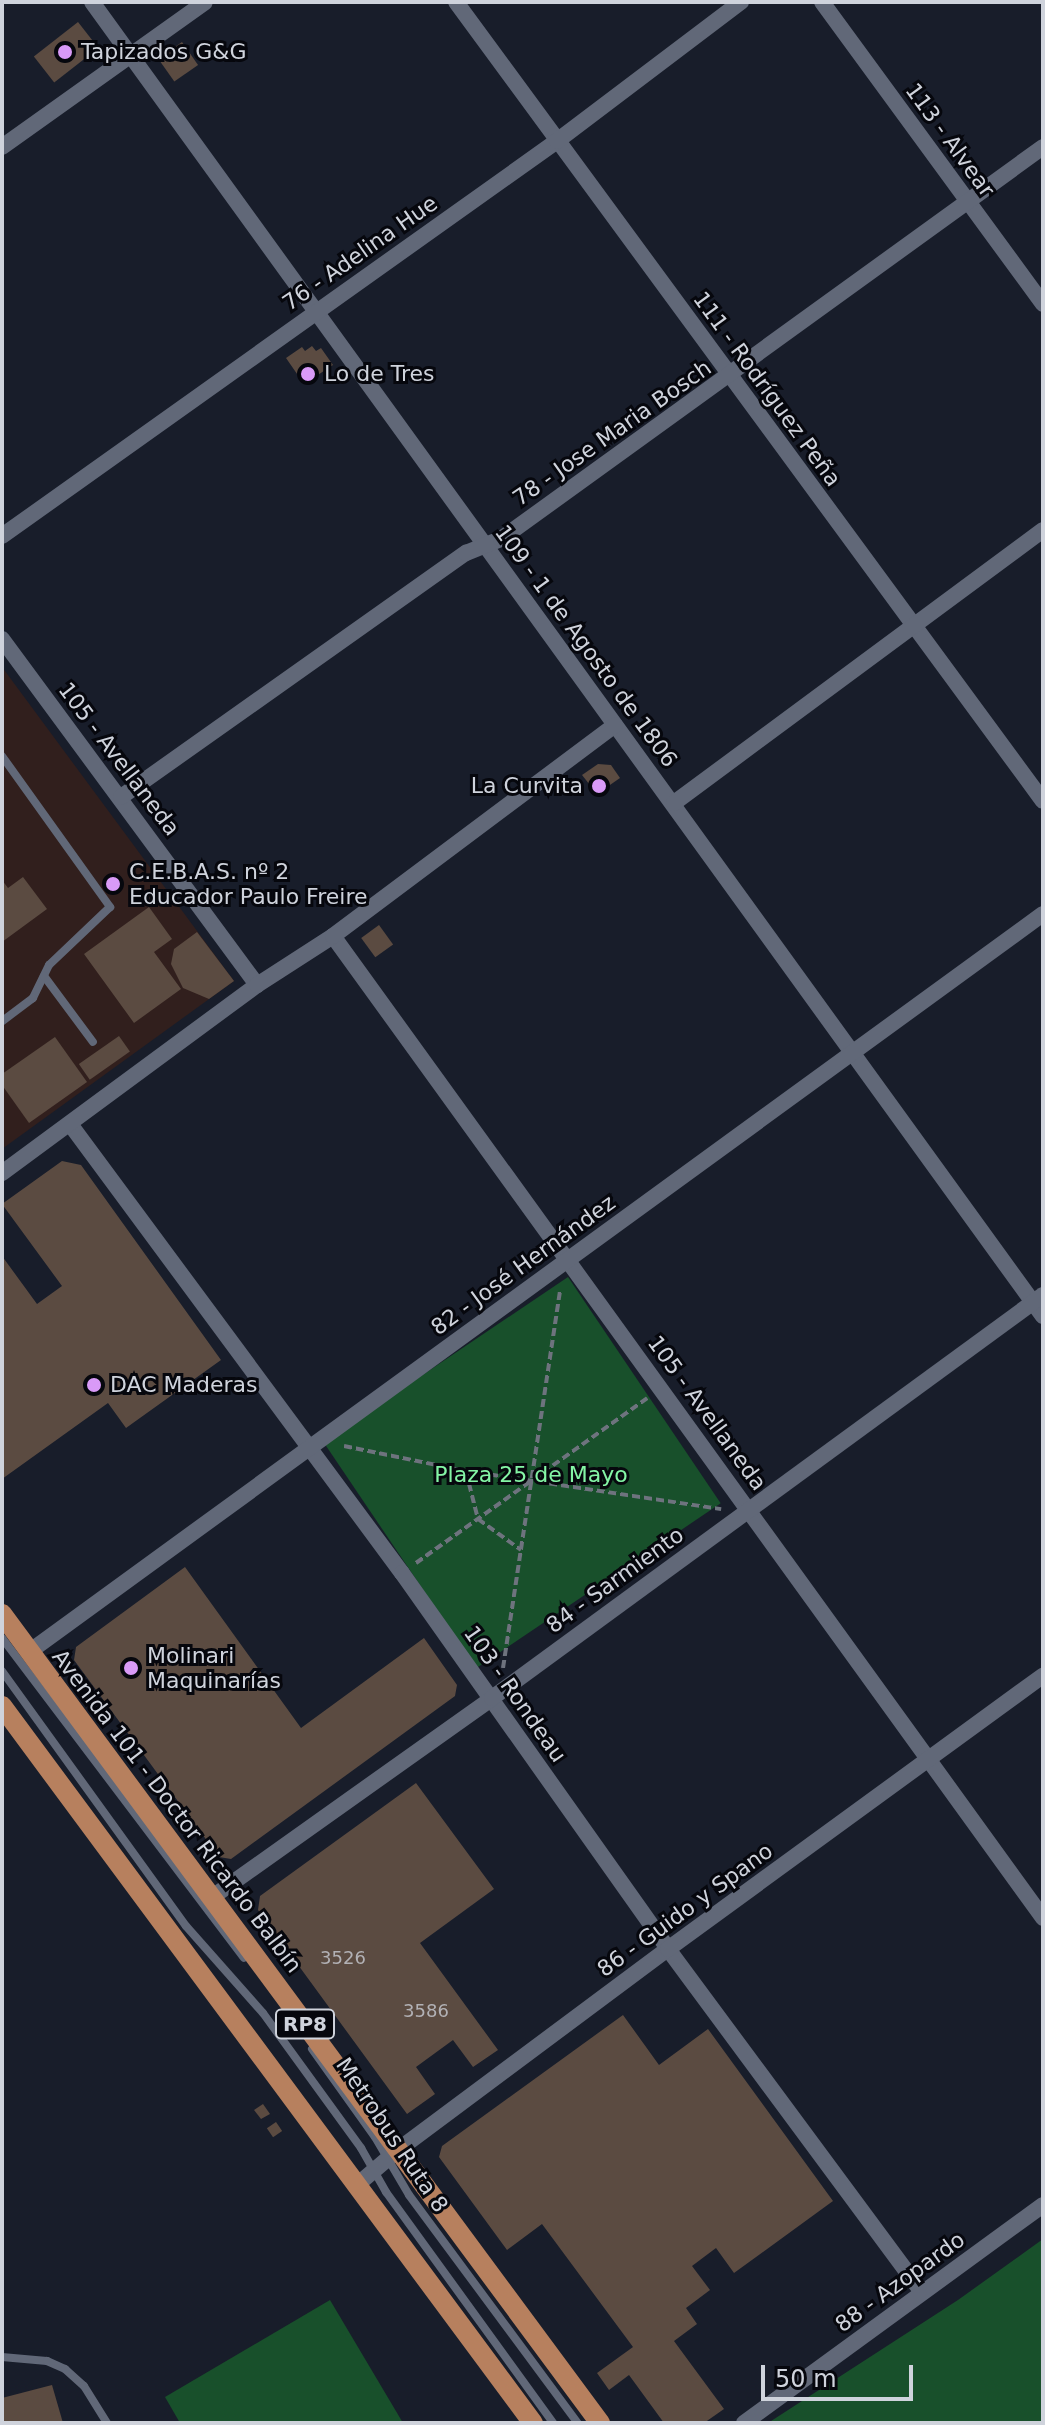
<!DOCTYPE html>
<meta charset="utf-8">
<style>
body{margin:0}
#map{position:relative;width:1045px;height:2425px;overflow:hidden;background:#181d2a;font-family:"DejaVu Sans",sans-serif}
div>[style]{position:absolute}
.medical>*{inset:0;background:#311f1d}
.green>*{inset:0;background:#18502b;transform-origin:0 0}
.building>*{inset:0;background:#5b4b41;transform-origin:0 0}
.path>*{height:4px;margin-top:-2px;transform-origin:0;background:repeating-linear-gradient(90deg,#6e737e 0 8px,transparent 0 12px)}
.service>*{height:8px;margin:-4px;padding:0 4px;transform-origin:4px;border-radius:4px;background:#616878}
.minor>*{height:16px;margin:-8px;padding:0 8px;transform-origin:8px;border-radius:8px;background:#616878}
.primary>*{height:20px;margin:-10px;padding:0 10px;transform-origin:10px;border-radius:10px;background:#b7805e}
.dots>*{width:22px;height:22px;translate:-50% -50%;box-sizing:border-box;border:4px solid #06070d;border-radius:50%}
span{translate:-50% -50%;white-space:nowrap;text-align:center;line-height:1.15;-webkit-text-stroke:6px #06070d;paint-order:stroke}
.number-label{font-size:18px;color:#b2b1b5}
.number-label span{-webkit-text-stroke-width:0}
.shield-label span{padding:2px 6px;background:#06070d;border:2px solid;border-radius:6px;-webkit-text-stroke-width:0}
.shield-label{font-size:20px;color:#cfd3dc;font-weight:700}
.poi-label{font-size:22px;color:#cfd3dc}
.left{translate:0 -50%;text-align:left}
.right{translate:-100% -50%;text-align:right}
.street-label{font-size:22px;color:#cfd3dc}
.park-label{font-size:22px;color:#84f5a5}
.frame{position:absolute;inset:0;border:4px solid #cfd3dc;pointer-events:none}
.scale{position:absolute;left:761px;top:2365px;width:152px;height:36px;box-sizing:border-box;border:4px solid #cfd3dc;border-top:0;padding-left:10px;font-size:24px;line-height:28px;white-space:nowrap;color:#cfd3dc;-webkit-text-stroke:6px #06070d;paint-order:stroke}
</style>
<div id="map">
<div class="medical">
<i style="clip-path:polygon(2px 667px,234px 981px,2px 1149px)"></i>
</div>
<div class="green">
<i style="left:568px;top:1277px;width:273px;height:295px;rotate:56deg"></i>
<i style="clip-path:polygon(1043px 2239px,1043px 2423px,768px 2423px,958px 2300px)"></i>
<i style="clip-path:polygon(330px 2300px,403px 2423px,180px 2423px,165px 2397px)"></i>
</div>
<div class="building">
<i style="left:78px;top:22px;width:33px;height:56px;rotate:52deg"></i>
<i style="left:182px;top:42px;width:28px;height:29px;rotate:55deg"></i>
<i style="clip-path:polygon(312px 346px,316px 351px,321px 348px,333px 365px,304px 384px,286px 358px,302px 347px,305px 351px)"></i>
<i style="clip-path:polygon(598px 764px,611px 765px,620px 778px,597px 794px,582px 775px)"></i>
<i style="clip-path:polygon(23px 877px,47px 909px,2px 942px,2px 880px,8px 888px)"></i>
<i style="clip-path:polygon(149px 907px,172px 939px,154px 952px,181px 989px,134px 1023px,84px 954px)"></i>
<i style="left:379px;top:925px;width:24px;height:22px;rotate:54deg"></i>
<i style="clip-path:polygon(197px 932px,234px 981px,209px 999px,183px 988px,171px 964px,174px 949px)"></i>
<i style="left:119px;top:1036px;width:19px;height:49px;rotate:55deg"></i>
<i style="clip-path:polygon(55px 1037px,87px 1082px,29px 1123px,2px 1085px,2px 1074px)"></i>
<i style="clip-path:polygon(62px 1161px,81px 1165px,221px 1360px,126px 1428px,108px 1403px,2px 1479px,2px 1256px,37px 1304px,62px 1286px,2px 1204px)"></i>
<i style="clip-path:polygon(185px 1567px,301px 1728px,424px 1638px,457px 1685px,455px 1696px,231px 1859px,219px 1857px,74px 1660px,76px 1647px)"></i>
<i style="clip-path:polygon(416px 1783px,494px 1889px,420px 1943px,498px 2050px,473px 2067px,453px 2040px,416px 2067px,435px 2094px,407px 2114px,258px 1910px,260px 1896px)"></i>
<i style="clip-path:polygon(623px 2015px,659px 2065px,708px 2029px,833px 2201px,734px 2273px,716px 2248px,692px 2266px,710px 2290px,686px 2308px,697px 2324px,674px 2341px,724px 2409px,704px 2423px,664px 2423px,629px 2375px,609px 2390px,597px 2373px,633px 2347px,542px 2224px,507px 2250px,439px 2157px,442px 2146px)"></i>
<i style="clip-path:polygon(263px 2104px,270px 2114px,261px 2119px,254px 2110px)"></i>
<i style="left:276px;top:2122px;width:11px;height:11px;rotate:56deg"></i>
<i style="clip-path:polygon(52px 2385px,63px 2423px,2px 2423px,2px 2398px)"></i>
</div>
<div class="path">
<i style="left:344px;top:1446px;width:125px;rotate:11.6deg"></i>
<i style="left:466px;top:1471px;width:258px;rotate:8.5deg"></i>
<i style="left:466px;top:1472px;width:49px;rotate:75.7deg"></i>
<i style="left:478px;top:1519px;width:53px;rotate:35.8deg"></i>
<i style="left:416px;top:1563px;width:284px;rotate:-35.5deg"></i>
<i style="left:503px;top:1668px;width:383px;rotate:-81.4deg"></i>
</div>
<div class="service">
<i style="left:2px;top:756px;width:186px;rotate:54.4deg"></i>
<i style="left:110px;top:907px;width:84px;rotate:136.4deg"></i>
<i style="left:49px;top:965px;width:37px;rotate:116deg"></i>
<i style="left:33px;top:998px;width:39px;rotate:143deg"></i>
<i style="left:44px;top:976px;width:82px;rotate:53.4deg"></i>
<i style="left:2px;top:1638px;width:401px;rotate:52.9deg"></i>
<i style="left:2px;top:1671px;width:314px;rotate:54.2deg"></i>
<i style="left:186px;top:1926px;width:116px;rotate:48.5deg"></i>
<i style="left:263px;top:2013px;width:167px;rotate:54deg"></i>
<i style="left:361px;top:2148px;width:51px;rotate:60.4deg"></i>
<i style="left:386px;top:2192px;width:285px;rotate:54.1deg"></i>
<i style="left:312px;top:2049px;width:108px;rotate:54.4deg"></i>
<i style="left:375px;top:2137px;width:67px;rotate:59.6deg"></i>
<i style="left:409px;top:2195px;width:284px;rotate:53.5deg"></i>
<i style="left:2px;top:2357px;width:45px;rotate:5.1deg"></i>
<i style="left:47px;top:2361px;width:20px;rotate:24deg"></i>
<i style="left:65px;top:2369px;width:25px;rotate:42deg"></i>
<i style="left:84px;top:2386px;width:44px;rotate:58.1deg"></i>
</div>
<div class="minor">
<i style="left:92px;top:2px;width:1622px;rotate:54.11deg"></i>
<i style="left:456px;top:2px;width:991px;rotate:53.7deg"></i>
<i style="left:822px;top:2px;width:374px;rotate:53.8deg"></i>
<i style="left:2px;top:147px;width:249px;rotate:-35.5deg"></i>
<i style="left:2px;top:536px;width:681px;rotate:-35.44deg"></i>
<i style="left:557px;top:141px;width:231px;rotate:-37.1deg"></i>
<i style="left:2px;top:639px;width:430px;rotate:53.6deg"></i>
<i style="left:121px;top:797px;width:423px;rotate:-35.3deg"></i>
<i style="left:466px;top:553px;width:38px;rotate:-22deg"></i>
<i style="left:501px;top:539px;width:669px;rotate:-35.88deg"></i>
<i style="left:674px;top:803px;width:459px;rotate:-36.5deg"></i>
<i style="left:333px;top:936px;width:1212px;rotate:54.13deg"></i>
<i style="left:70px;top:1124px;width:558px;rotate:53.52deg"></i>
<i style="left:402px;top:1573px;width:461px;rotate:54.7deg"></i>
<i style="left:668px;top:1949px;width:427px;rotate:53.5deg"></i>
<i style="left:2px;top:1173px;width:317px;rotate:-36.4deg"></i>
<i style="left:257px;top:985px;width:90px;rotate:-32.8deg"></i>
<i style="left:333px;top:936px;width:352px;rotate:-36.8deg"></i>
<i style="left:29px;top:1652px;width:1254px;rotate:-36.05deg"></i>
<i style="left:211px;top:1898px;width:345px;rotate:-35.4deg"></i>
<i style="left:492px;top:1698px;width:683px;rotate:-36.18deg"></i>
<i style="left:357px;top:2185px;width:54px;rotate:-40.5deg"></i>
<i style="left:398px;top:2150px;width:337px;rotate:-36.7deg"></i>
<i style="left:668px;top:1949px;width:464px;rotate:-36.1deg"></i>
<i style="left:744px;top:2423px;width:370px;rotate:-36.1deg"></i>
</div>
<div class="primary">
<i style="left:2px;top:1614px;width:1006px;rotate:53.53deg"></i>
<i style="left:2px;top:1706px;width:892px;rotate:53.48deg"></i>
</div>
<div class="dots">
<i style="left:65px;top:52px;background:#d99af7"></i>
<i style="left:308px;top:374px;background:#d99af7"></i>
<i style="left:599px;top:786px;background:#d99af7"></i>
<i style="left:113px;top:884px;background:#d99af7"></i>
<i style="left:94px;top:1385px;background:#d99af7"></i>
<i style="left:131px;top:1668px;background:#d99af7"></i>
</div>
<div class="number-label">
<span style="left:343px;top:1958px">3526</span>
<span style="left:426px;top:2011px">3586</span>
</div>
<div class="shield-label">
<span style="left:305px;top:2024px">RP8</span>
</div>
<div class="poi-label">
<span class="left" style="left:81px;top:52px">Tapizados G&amp;G</span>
<span class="left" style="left:324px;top:374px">Lo de Tres</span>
<span class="right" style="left:583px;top:786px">La Curvita</span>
<span class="left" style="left:129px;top:884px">C.E.B.A.S. nº 2<br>Educador Paulo Freire</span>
<span class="left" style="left:110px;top:1385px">DAC Maderas</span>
<span class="left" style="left:147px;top:1668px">Molinari<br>Maquinarías</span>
</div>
<div class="street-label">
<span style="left:950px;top:140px;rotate:54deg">113 - Alvear</span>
<span style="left:360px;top:253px;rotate:-35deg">76 - Adelina Hue</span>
<span style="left:767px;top:389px;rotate:54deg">111 - Rodríguez Peña</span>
<span style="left:612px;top:433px;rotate:-35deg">78 - Jose Maria Bosch</span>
<span style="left:586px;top:646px;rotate:54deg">109 - 1 de Agosto de 1806</span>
<span style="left:119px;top:759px;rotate:53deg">105 - Avellaneda</span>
<span style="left:523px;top:1265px;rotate:-36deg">82 - José Hernández</span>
<span style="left:707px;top:1413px;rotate:54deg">105 - Avellaneda</span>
<span style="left:615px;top:1580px;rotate:-36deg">84 - Sarmiento</span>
<span style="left:515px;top:1694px;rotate:55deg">103 - Rondeau</span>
<span style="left:177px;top:1811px;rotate:53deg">Avenida 101 - Doctor Ricardo Balbín</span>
<span style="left:685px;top:1910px;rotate:-36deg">86 - Guido y Spano</span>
<span style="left:392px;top:2135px;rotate:56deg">Metrobus Ruta 8</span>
<span style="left:900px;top:2282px;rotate:-36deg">88 - Azopardo</span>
</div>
<div class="park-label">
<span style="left:531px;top:1475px">Plaza 25 de Mayo</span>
</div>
<div class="frame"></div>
<div class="scale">50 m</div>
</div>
